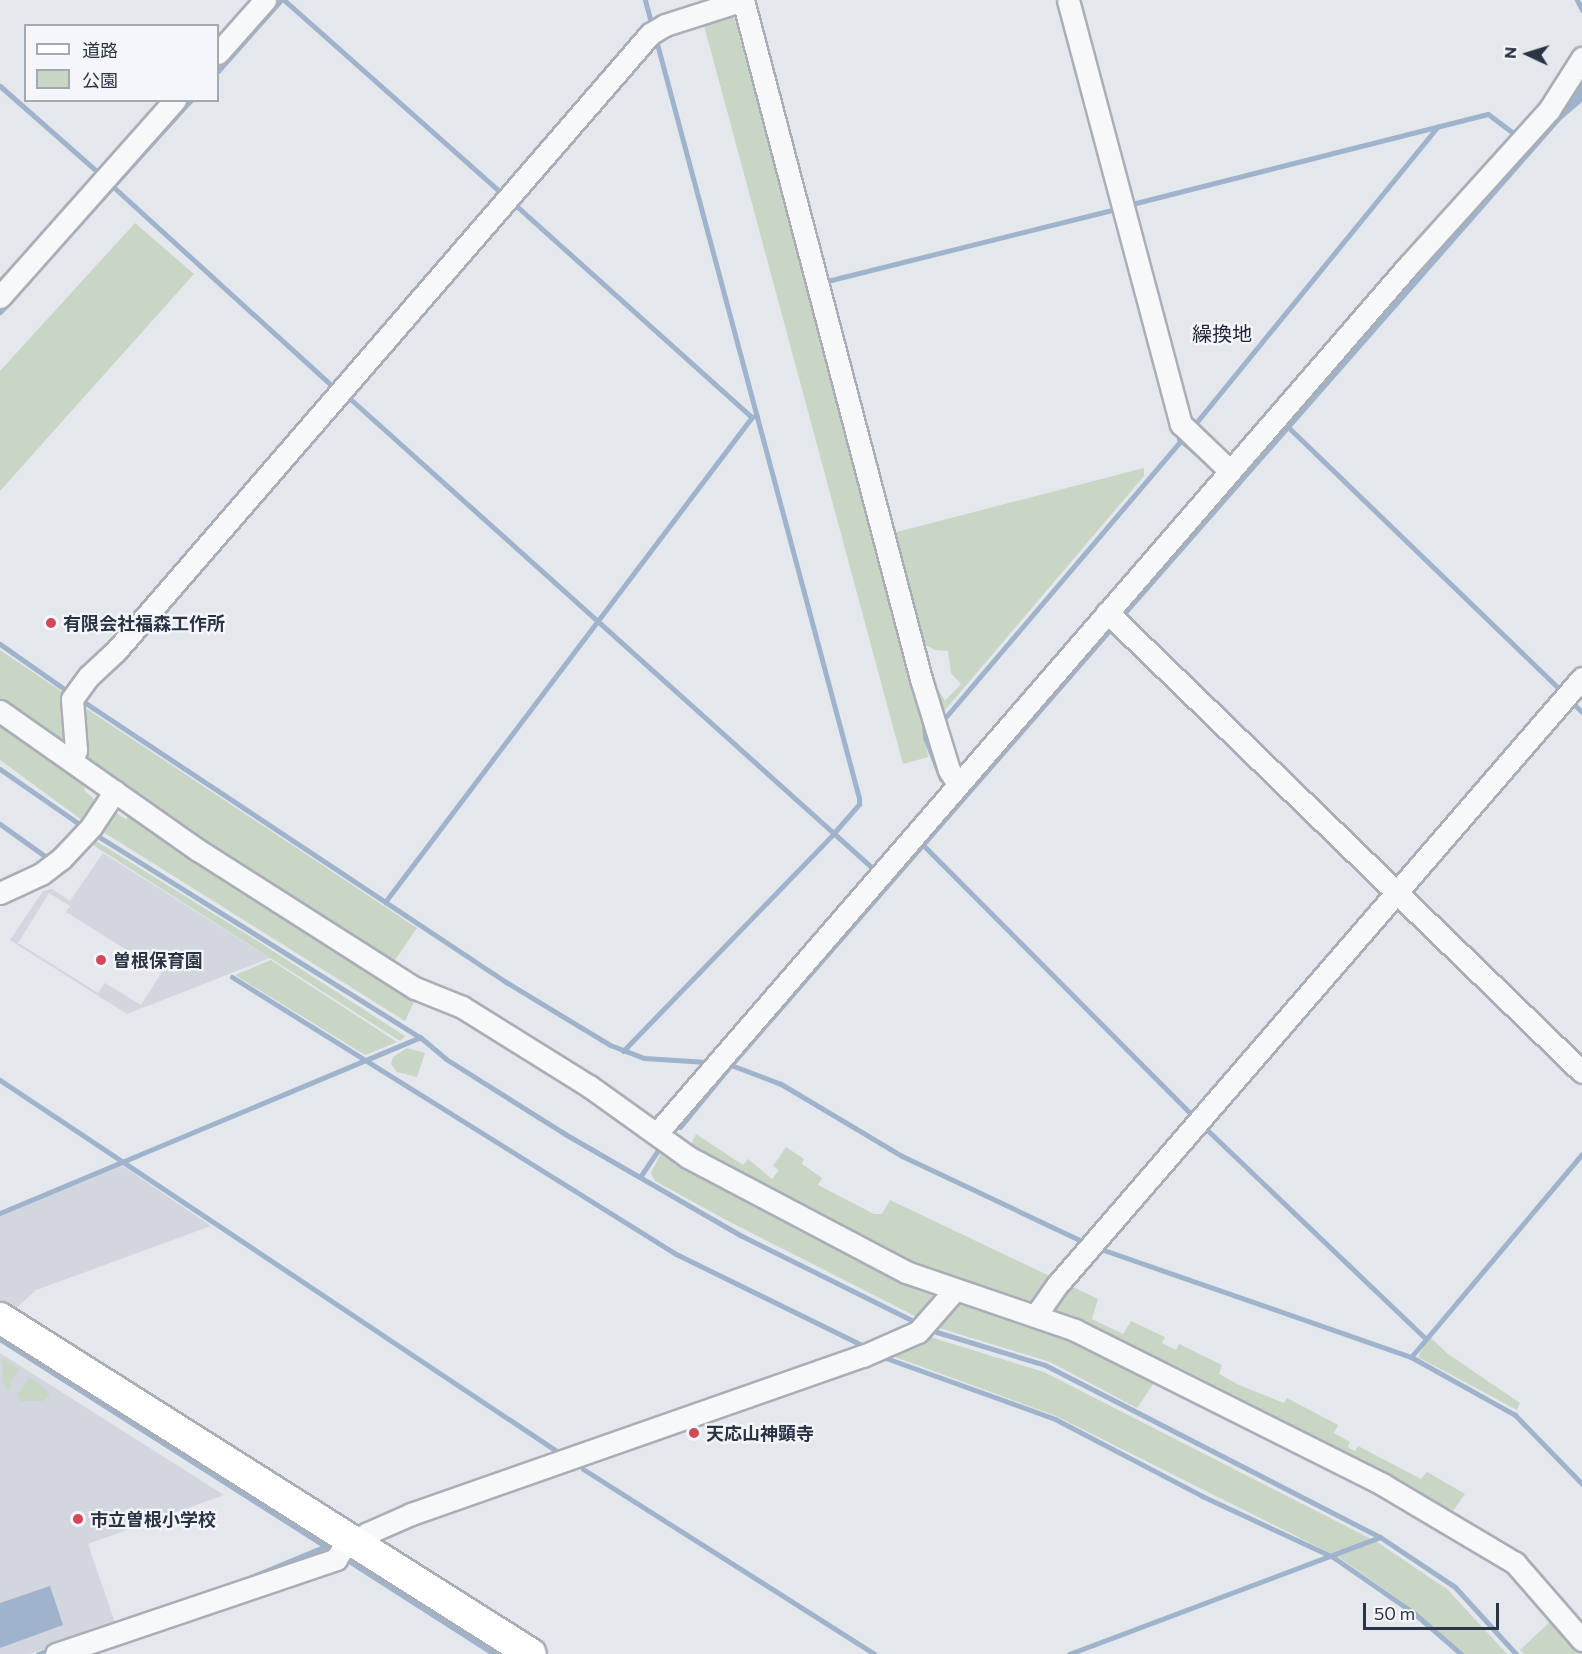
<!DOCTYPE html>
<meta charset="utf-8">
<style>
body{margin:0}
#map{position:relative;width:1582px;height:1654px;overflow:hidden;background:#e4e7ec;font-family:Commissioner,"Noto Sans JP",sans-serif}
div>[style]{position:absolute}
.built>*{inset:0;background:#d2d6de}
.green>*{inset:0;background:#c9d6c5}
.water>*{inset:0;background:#9fb4cc}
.stream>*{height:5px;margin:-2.5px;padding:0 2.5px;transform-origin:2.5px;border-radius:2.5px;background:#9fb4cc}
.roads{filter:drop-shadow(2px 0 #a9aeb7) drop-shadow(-2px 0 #a9aeb7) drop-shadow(0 2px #a9aeb7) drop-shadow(0 -2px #a9aeb7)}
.street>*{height:21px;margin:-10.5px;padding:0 10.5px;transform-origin:10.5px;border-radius:10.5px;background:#f7f8fa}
.secondary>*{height:30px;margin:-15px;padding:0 15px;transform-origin:15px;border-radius:15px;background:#fff}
.dots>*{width:16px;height:16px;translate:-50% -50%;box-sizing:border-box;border:3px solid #f4f6f9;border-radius:50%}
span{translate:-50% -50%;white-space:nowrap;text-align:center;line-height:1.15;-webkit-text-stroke:4.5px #f4f6f9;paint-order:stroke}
.poi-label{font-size:18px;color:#2b3445;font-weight:700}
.left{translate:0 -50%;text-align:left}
.neighbourhood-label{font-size:20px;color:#1d2536}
.legend{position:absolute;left:24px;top:24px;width:195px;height:78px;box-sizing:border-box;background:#f4f6f9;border:2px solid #a4a8b1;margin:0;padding:8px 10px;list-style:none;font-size:18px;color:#2b3445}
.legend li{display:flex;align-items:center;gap:12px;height:30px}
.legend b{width:30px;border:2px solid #a4a8b1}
.north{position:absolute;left:1498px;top:24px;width:60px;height:60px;-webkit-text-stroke:4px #f4f6f9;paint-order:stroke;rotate:274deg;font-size:16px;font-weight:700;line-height:24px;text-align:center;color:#2b3445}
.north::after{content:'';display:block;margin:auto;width:21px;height:27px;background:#2b3445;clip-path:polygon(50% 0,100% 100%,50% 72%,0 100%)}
.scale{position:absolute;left:1363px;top:1603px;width:136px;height:27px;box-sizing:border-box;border:3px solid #2b3445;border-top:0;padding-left:8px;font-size:18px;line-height:21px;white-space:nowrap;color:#2b3445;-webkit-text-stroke:4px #f4f6f9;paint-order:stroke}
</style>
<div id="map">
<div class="built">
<i style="clip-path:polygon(evenodd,103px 853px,270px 958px,127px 1014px,10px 940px,43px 891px,52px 889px,70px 901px,103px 853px,49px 893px,70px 906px,66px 912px,162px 972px,141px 1005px,105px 983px,98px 993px,18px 943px,49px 893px)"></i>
<i style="clip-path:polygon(120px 1164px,211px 1226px,36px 1290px,10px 1314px,0 1307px,0 1214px)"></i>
<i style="clip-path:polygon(0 1353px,224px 1495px,88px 1544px,115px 1623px,30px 1654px,0 1654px)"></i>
</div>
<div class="green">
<i style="clip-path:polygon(732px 9px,921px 714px,928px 757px,903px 764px,702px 18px)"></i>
<i style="clip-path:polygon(135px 223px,194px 274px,0 491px,0 371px)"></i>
<i style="clip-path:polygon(1144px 468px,1144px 476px,940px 716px,931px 677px,945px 701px,961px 684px,951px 673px,948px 651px,935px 650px,916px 640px,889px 534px)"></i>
<i style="clip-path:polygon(0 650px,67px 695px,69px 746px,63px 747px,0 702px)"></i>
<i style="clip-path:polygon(78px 703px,417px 928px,393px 963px,88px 766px,81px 750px)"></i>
<i style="clip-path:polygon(0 720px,88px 782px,84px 790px,94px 799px,86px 823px,0 760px)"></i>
<i style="clip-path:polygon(114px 812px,126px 819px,130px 814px,416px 998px,405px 1021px,100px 830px)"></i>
<i style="clip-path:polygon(96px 841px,248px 935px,405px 1036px,400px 1041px,93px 845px)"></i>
<i style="clip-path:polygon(271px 960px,397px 1042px,365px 1055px,235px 975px)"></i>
<i style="clip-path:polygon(407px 1048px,425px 1053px,417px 1077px,397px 1072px,391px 1064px,393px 1057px)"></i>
<i style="clip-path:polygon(696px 1134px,743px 1165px,748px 1159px,772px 1179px,779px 1170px,773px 1166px,786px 1147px,804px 1159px,802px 1164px,822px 1178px,818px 1185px,874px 1214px,882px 1214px,890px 1200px,1056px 1279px,1034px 1309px,911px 1265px,689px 1148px)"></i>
<i style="clip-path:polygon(663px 1149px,904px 1279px,936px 1296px,919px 1318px,728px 1221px,655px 1181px,651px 1173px)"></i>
<i style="clip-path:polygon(1065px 1283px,1098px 1299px,1092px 1319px,1123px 1334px,1131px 1321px,1165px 1337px,1162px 1343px,1176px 1350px,1179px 1344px,1222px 1365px,1219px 1374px,1239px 1385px,1284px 1403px,1287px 1398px,1338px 1425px,1334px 1433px,1350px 1442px,1348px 1447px,1355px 1451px,1358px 1446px,1421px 1479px,1427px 1472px,1465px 1494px,1448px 1518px,1046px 1310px)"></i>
<i style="clip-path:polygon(960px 1300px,1066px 1334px,1156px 1380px,1137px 1408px,1050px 1362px,936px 1327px)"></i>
<i style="clip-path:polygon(927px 1336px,1044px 1372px,1377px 1542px,1448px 1590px,1507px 1654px,1464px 1654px,1405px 1604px,1340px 1558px,1056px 1416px,884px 1353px)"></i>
<i style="clip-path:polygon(1429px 1336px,1448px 1354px,1520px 1403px,1517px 1410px,1418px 1357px)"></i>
<i style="clip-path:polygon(2px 1358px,20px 1370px,12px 1379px,10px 1392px,3px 1384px)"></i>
<i style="clip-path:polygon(29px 1378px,38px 1382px,50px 1395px,43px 1401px,20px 1401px,17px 1394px)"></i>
<i style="clip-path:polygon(1554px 1618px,1582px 1654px,1524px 1654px,1520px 1650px)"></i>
</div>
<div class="water">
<i style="clip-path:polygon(1582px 76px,1582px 102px,1562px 119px,1557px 115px)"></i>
<i style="clip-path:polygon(50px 1586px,63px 1625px,0 1648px,0 1603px)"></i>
</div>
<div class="stream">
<i style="left:284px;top:0;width:295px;rotate:41.6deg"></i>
<i style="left:645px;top:0;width:28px;rotate:75deg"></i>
<i style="left:1577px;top:0;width:11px;rotate:63deg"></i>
<i style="left:218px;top:71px;width:95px;rotate:-48.4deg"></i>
<i style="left:0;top:86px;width:136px;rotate:41.4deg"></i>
<i style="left:109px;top:183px;width:306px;rotate:42.3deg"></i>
<i style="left:512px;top:202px;width:322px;rotate:41.9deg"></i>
<i style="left:752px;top:417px;width:5px;rotate:-22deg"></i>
<i style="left:1128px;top:205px;width:371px;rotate:-14.2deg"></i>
<i style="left:1488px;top:114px;width:36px;rotate:37deg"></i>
<i style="left:31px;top:277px;width:239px;rotate:-47.9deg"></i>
<i style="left:823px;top:282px;width:305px;rotate:-14deg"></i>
<i style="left:0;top:312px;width:16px;rotate:-47deg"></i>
<i style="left:347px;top:396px;width:712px;rotate:41.93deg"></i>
<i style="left:1287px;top:426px;width:383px;rotate:44deg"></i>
<i style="left:1191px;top:429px;width:390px;rotate:-50.8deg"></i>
<i style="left:1179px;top:439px;width:30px;rotate:40deg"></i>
<i style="left:1120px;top:618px;width:672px;rotate:-48.74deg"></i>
<i style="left:0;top:644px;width:85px;rotate:35deg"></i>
<i style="left:78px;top:698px;width:514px;rotate:33.57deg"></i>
<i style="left:506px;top:982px;width:122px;rotate:31.2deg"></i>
<i style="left:610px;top:1045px;width:36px;rotate:21deg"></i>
<i style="left:644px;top:1058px;width:63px;rotate:3.6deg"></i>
<i style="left:1568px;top:699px;width:19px;rotate:43deg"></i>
<i style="left:938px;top:720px;width:6px;rotate:-9deg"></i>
<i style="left:944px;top:719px;width:372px;rotate:-49.6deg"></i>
<i style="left:924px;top:721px;width:16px;rotate:86deg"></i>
<i style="left:925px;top:737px;width:45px;rotate:69.1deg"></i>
<i style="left:0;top:769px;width:103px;rotate:34.8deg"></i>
<i style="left:0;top:824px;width:60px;rotate:35.5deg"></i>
<i style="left:93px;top:833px;width:385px;rotate:32deg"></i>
<i style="left:420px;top:1037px;width:34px;rotate:40deg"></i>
<i style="left:446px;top:1059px;width:141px;rotate:32.2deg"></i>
<i style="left:565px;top:1134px;width:204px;rotate:30deg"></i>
<i style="left:742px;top:1236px;width:198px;rotate:26.4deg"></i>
<i style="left:923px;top:845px;width:385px;rotate:45.1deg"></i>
<i style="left:385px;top:902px;width:608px;rotate:-52.89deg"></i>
<i style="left:232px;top:977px;width:523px;rotate:31.96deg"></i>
<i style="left:676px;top:1254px;width:212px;rotate:26.1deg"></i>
<i style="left:623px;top:1051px;width:302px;rotate:-45.9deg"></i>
<i style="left:833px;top:834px;width:40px;rotate:-49deg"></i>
<i style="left:859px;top:804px;width:6px;rotate:-90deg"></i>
<i style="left:859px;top:798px;width:789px;rotate:-104.99deg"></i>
<i style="left:731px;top:1065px;width:583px;rotate:-48.96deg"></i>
<i style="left:0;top:1080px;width:674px;rotate:33.69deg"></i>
<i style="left:1202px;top:1125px;width:308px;rotate:43.7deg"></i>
<i style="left:680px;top:1127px;width:80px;rotate:-50.6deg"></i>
<i style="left:731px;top:1065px;width:53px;rotate:20.8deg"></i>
<i style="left:781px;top:1084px;width:141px;rotate:30.8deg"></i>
<i style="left:902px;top:1156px;width:204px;rotate:25.3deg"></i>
<i style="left:640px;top:1177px;width:32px;rotate:-56deg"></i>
<i style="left:0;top:1213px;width:455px;rotate:-22.7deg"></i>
<i style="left:1098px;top:1248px;width:331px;rotate:19.2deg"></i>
<i style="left:1411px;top:1357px;width:119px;rotate:29.1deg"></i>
<i style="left:1515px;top:1415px;width:96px;rotate:45.8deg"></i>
<i style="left:927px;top:1329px;width:123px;rotate:17deg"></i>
<i style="left:1045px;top:1365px;width:377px;rotate:27.2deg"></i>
<i style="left:1380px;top:1537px;width:90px;rotate:33.7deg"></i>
<i style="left:1455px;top:1587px;width:91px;rotate:47.7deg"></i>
<i style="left:0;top:1339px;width:398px;rotate:32.5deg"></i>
<i style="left:883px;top:1357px;width:183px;rotate:19.8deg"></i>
<i style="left:1055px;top:1419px;width:166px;rotate:27.6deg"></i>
<i style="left:1202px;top:1496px;width:145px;rotate:25deg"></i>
<i style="left:1333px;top:1557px;width:100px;rotate:34.8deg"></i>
<i style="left:1415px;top:1614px;width:61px;rotate:41deg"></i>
<i style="left:1411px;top:1357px;width:265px;rotate:-49.9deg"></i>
<i style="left:583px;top:1469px;width:345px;rotate:32.4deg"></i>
<i style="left:344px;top:1558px;width:178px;rotate:32.6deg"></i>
<i style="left:251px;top:1577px;width:81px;rotate:-22.5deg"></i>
<i style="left:38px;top:1654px;width:14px;rotate:-21deg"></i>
<i style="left:1069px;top:1654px;width:332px;rotate:-20.6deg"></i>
</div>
<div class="roads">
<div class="street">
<i style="left:743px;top:0;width:702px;rotate:75.31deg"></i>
<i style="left:921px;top:679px;width:95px;rotate:72.9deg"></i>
<i style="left:949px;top:770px;width:17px;rotate:57deg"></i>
<i style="left:1068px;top:0;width:439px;rotate:75.1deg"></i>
<i style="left:1181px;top:424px;width:68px;rotate:43.8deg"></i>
<i style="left:218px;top:53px;width:71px;rotate:-48.4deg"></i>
<i style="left:0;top:297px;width:264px;rotate:-48.4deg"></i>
<i style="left:1107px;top:612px;width:661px;rotate:44.08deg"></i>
<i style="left:0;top:711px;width:242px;rotate:35.1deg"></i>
<i style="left:198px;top:850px;width:257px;rotate:32.5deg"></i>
<i style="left:415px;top:988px;width:51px;rotate:22deg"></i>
<i style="left:462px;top:1007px;width:150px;rotate:31.9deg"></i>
<i style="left:589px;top:1086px;width:122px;rotate:35.6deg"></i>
<i style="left:688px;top:1157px;width:246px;rotate:27.8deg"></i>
<i style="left:906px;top:1272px;width:179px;rotate:18.9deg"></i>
<i style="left:1075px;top:1330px;width:343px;rotate:26.6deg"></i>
<i style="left:1382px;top:1484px;width:155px;rotate:30.7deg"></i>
<i style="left:1515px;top:1563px;width:102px;rotate:49deg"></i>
<i style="left:72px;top:761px;width:12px;rotate:-70deg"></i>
<i style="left:76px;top:750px;width:51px;rotate:-94.5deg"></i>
<i style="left:72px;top:699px;width:29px;rotate:-54deg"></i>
<i style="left:89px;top:676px;width:37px;rotate:-43deg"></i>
<i style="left:116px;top:651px;width:816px;rotate:-49.12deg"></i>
<i style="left:650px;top:34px;width:17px;rotate:-31deg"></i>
<i style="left:665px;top:25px;width:82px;rotate:-17.8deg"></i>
<i style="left:0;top:893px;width:45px;rotate:-24.9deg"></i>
<i style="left:41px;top:874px;width:25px;rotate:-37deg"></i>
<i style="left:61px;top:859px;width:44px;rotate:-46.8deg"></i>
<i style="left:91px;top:827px;width:43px;rotate:-56.3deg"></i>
<i style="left:657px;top:1133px;width:1148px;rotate:-49.1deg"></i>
<i style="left:1409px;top:265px;width:209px;rotate:-47.9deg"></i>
<i style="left:1549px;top:110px;width:62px;rotate:-57.6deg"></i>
<i style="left:1036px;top:1315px;width:38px;rotate:-55deg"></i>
<i style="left:1058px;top:1284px;width:801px;rotate:-49.15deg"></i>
<i style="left:56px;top:1654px;width:296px;rotate:-18.7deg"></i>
<i style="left:336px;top:1559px;width:13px;rotate:-58deg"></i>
<i style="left:343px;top:1548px;width:29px;rotate:-31deg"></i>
<i style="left:368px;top:1533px;width:47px;rotate:-23.8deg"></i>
<i style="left:411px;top:1514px;width:479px;rotate:-19.3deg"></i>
<i style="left:863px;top:1356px;width:60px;rotate:-23.6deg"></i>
<i style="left:918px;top:1332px;width:53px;rotate:-48.8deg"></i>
</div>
<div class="secondary">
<i style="left:0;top:1318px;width:628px;rotate:32.32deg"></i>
</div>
</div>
<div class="dots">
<i style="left:51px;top:623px;background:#d1495b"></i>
<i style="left:101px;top:960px;background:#d1495b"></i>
<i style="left:694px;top:1433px;background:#d1495b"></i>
<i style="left:78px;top:1519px;background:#d1495b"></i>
</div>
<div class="poi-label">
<span class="left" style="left:63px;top:623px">有限会社福森工作所</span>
<span class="left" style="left:113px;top:960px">曽根保育園</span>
<span class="left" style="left:706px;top:1433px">天応山神顕寺</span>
<span class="left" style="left:90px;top:1519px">市立曽根小学校</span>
</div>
<div class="neighbourhood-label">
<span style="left:1222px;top:333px">繰換地</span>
</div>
<ul class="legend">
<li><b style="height:8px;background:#fff"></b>道路</li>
<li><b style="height:16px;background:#c9d6c5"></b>公園</li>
</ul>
<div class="north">N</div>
<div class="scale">50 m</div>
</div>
